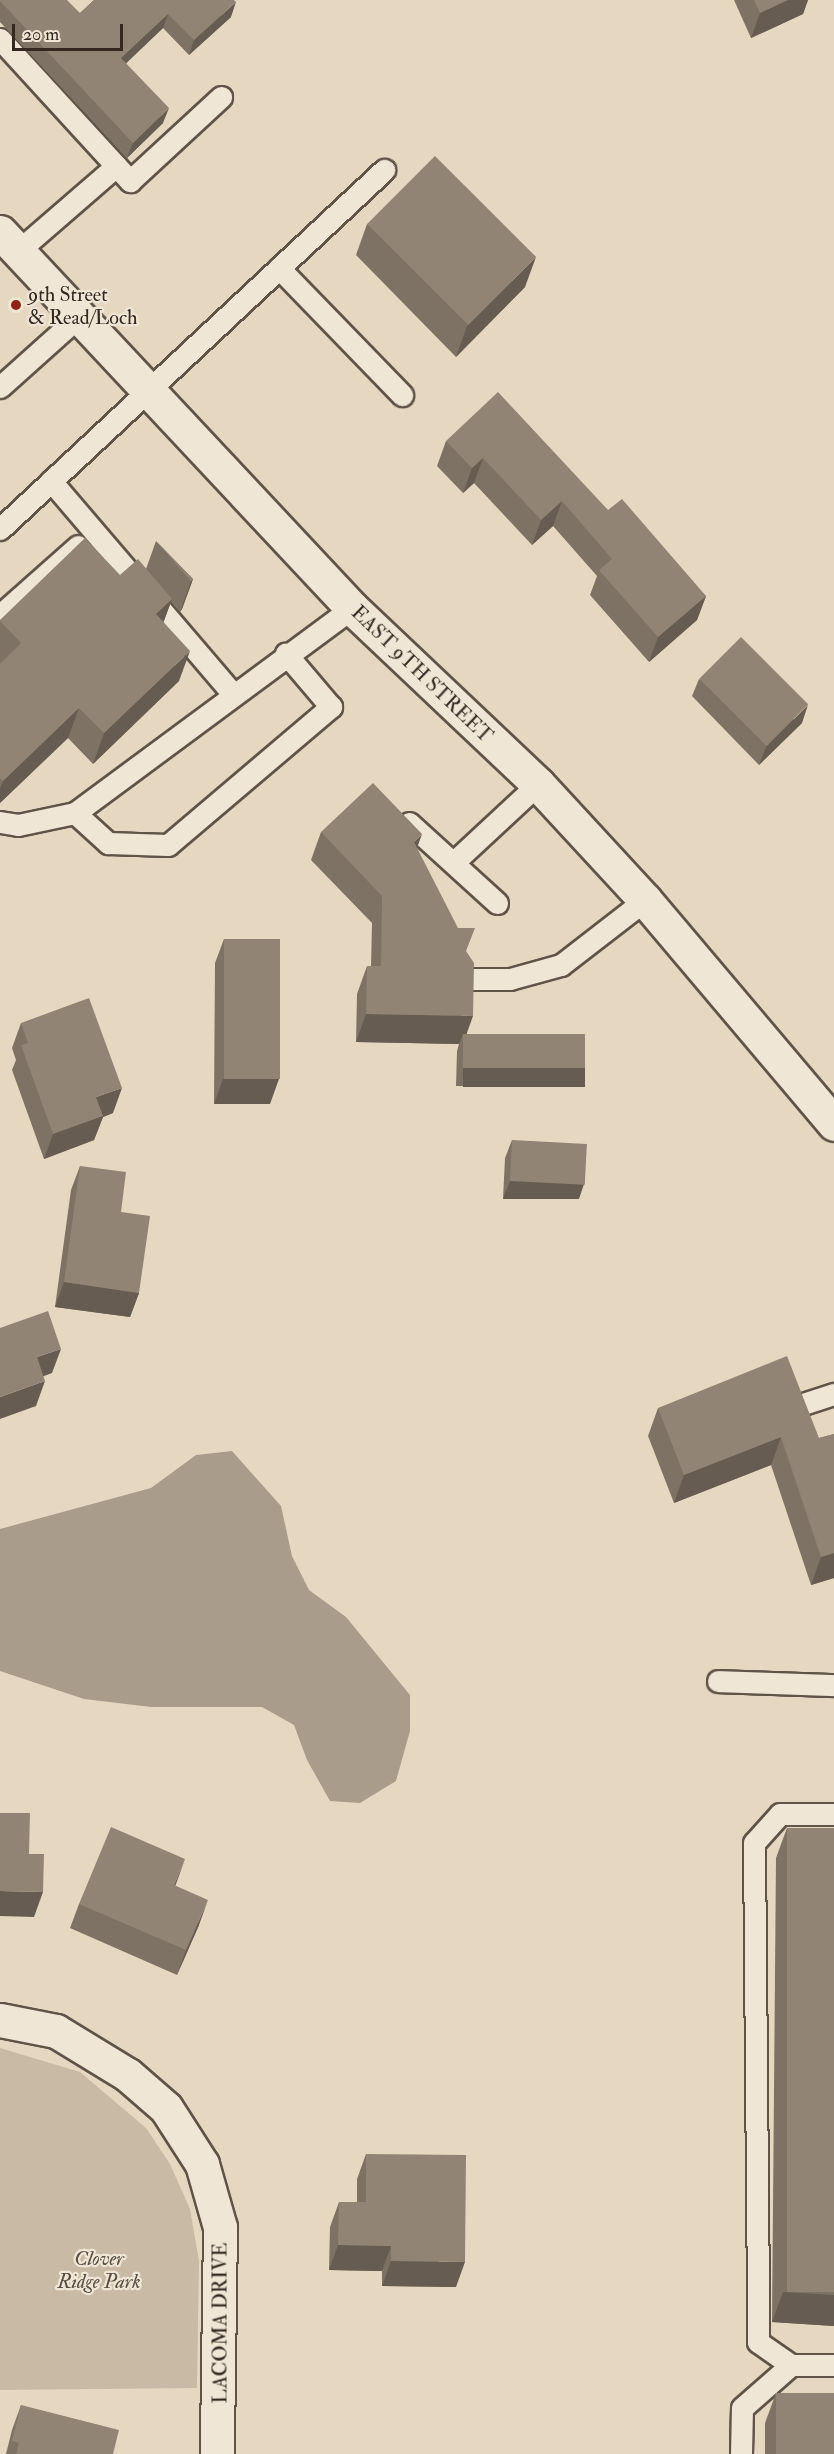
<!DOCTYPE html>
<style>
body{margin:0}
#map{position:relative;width:834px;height:2454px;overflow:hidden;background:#e6d8c0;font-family:"IM FELL Double Pica",serif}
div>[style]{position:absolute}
.green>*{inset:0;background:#c8baa5}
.water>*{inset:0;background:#a99c8a}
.roads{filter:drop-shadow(2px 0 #605449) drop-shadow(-2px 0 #605449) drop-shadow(0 2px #605449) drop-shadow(0 -2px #605449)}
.lane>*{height:21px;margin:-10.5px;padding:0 10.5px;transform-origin:10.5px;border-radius:10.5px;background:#efe6d6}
.street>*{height:33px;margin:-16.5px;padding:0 16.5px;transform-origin:16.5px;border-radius:16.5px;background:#efe6d6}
.secondary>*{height:33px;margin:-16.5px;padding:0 16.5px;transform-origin:16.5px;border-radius:16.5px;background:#efe6d6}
.wall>*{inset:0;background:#7d7264}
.shaded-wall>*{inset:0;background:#665c51;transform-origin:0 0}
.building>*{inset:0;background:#918474;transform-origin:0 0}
.dots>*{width:16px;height:16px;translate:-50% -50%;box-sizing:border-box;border:3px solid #efe6d6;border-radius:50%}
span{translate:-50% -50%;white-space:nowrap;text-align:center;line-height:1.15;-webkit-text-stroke:4.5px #efe6d6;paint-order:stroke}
.poi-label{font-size:20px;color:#342821}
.left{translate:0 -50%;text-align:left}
.street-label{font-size:20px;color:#342821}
.park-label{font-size:20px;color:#594c42;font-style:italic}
.scale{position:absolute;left:12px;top:24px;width:111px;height:27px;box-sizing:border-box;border:3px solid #342821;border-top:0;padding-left:8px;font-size:18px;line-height:21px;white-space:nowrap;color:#342821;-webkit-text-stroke:4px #efe6d6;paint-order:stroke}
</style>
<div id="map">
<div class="green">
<i style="clip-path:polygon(0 2048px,80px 2072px,146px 2128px,170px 2164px,190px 2209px,199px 2261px,197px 2388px,0 2390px)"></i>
</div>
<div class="water">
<i style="clip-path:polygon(232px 1451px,281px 1506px,292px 1556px,309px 1590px,346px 1617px,410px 1695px,410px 1731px,396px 1781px,360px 1803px,330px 1801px,307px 1760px,294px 1725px,262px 1707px,151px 1707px,84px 1699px,0 1671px,0 1529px,151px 1488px,196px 1455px)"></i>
</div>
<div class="roads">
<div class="lane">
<i style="left:0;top:39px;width:193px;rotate:47.5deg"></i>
<i style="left:130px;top:181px;width:124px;rotate:-42.7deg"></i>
<i style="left:18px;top:251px;width:130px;rotate:-40.9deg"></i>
<i style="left:279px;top:268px;width:177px;rotate:45.9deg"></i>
<i style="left:0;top:387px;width:106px;rotate:-41.9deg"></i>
<i style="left:51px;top:481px;width:280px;rotate:49.5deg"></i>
<i style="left:0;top:529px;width:526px;rotate:-43.07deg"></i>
<i style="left:0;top:615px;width:104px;rotate:-41.5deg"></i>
<i style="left:75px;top:813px;width:45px;rotate:42.3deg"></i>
<i style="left:108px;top:843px;width:60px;rotate:1.9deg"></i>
<i style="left:168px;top:845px;width:214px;rotate:-40.3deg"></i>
<i style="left:331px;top:707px;width:70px;rotate:-130.3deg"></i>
<i style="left:0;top:822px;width:18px;rotate:9deg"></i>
<i style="left:18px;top:825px;width:58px;rotate:-11.9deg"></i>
<i style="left:75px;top:813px;width:345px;rotate:-36.5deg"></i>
<i style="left:409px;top:823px;width:119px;rotate:42.3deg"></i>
<i style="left:454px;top:862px;width:115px;rotate:-42.9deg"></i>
<i style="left:469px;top:979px;width:41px"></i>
<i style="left:510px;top:979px;width:53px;rotate:-15.4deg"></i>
<i style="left:561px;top:965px;width:106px;rotate:-37.7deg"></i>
<i style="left:803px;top:1404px;width:33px;rotate:-18deg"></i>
<i style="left:718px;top:1681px;width:116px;rotate:2deg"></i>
<i style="left:834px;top:1814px;width:54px;rotate:180deg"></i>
<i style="left:780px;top:1814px;width:39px;rotate:132deg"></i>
<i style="left:754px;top:1843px;width:499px;rotate:89.5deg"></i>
<i style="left:758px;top:2342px;width:40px;rotate:34.9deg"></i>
<i style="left:791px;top:2365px;width:43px"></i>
<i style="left:741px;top:2454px;width:46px;rotate:-88.8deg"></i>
<i style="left:742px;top:2408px;width:65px;rotate:-41.3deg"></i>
</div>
<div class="street">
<i style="left:0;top:2020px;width:57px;rotate:11.1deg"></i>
<i style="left:56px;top:2031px;width:84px;rotate:31.4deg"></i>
<i style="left:128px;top:2075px;width:50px;rotate:41deg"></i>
<i style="left:166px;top:2108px;width:67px;rotate:57.3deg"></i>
<i style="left:202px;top:2164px;width:66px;rotate:74.1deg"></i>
<i style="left:220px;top:2227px;width:227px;rotate:90.8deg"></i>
</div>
<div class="secondary">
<i style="left:0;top:232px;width:515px;rotate:46.89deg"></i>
<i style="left:352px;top:608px;width:256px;rotate:43.4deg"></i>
<i style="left:538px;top:784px;width:158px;rotate:47.3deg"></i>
<i style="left:645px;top:900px;width:293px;rotate:49.8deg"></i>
</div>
</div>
<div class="wall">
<i style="clip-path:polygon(0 0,80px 13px,94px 0,231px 17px,189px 55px,163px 28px,126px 63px,163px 123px,127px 158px,0 22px)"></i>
<i style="clip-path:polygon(734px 0,808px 0,803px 14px,751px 38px)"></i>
<i style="clip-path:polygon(367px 224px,525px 287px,456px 357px,356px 255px)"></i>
<i style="clip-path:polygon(446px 441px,608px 510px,706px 596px,697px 620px,649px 662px,590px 595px,597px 576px,553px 526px,532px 545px,474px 483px,463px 493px,437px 466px)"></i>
<i style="clip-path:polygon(156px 541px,193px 579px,182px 609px,180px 612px,171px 602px,163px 623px,179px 681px,93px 764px,68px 738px,0 803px,0 620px,120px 575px,146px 569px)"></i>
<i style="clip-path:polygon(699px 679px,802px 723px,759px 765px,692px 696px)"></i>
<i style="clip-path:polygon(321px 832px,417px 847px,467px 1034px,585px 1069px,578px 1087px,456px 1086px,457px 1051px,459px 1044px,356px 1042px,357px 994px,367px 966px,371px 966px,372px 923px,311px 860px)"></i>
<i style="clip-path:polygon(224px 939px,270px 1104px,214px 1104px,215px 963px)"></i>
<i style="clip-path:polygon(21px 1023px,113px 1113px,103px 1117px,94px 1140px,44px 1159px,12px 1070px,16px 1060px,12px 1048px)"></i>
<i style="clip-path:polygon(512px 1140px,579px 1199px,503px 1199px,505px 1158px)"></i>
<i style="clip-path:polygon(80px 1166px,121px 1212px,139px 1293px,130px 1317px,55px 1307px,71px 1190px)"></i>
<i style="clip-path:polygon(658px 1408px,819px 1438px,834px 1434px,834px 1578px,811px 1585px,771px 1465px,674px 1503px,648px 1436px)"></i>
<i style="clip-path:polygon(787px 1828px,834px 1828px,834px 2326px,772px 2322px,776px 1858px)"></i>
<i style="clip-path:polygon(176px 1886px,199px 1925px,177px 1975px,70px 1928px,79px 1904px)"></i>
<i style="clip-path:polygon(366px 2154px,456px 2287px,382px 2286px,382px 2271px,329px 2270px,330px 2227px,339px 2202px,357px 2202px,357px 2179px)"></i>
<i style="clip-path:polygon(776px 2393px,834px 2454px,765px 2454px,765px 2423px)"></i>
<i style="clip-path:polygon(21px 2405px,113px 2454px,6px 2454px,12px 2430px)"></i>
</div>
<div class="shaded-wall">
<i style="clip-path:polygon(788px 0,808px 0,803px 14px,751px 38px,760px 13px)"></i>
<i style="clip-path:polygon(236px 2px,231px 17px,189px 55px,194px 40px)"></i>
<i style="clip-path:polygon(168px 14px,163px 28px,116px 73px,121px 58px)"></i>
<i style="clip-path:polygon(169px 108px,163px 123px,127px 158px,133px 143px)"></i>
<i style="clip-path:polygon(536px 257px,525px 287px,456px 357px,467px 326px)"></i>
<i style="clip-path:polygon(483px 458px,474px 483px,463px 493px,472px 468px)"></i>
<i style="clip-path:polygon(562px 501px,553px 526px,532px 545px,541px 520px)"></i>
<i style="clip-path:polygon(193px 579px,182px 609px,180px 612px,191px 581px)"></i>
<i style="clip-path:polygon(706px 596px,697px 620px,649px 662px,658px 637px)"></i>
<i style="clip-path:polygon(172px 599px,161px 629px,156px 614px)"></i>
<i style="clip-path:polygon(190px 651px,179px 681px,93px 764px,104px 733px)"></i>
<i style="clip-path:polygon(808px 705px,802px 723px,759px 765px,766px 747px)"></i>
<i style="clip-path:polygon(79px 708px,68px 738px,0 803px,0 789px,3px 781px)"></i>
<i style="clip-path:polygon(422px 834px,412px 862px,414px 842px)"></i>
<i style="clip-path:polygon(366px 1014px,473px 1016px,463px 1044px,463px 1034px,459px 1044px,356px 1042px)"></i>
<i style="left:463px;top:1068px;width:122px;height:19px"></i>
<i style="clip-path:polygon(223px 1079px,279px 1079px,270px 1104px,214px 1104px)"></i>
<i style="clip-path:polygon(122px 1088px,113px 1113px,103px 1117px,94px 1140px,44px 1159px,53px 1134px,96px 1097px)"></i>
<i style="clip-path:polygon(510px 1181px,585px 1181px,579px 1199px,503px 1199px)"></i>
<i style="clip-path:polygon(64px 1282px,139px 1293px,130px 1317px,55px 1307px)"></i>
<i style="clip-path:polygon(61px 1349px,52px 1373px,28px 1382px,37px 1357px)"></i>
<i style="clip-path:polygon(45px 1381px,36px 1406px,0 1419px,0 1397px)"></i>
<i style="clip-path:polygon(781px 1437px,771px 1465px,674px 1503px,684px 1475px)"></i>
<i style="clip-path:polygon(834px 1553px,834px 1578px,811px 1585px,821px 1557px)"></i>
<i style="clip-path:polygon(185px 1859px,176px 1884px,165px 1910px,174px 1885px)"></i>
<i style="clip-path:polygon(0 1891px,43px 1892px,34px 1917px,0 1916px)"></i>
<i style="clip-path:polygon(208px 1900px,199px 1925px,177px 1975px,186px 1950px)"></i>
<i style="clip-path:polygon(338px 2245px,391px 2246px,382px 2271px,329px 2270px)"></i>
<i style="clip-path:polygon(391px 2261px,465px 2262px,456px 2287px,382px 2286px)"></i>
<i style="clip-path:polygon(783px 2292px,834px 2295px,834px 2326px,772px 2322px)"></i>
</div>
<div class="building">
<i style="clip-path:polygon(0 0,67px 0,80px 13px,94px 0,234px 0,236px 2px,194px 40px,168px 14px,121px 58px,169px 108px,133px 143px,0 1px)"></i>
<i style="clip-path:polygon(754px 0,788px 0,760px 13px)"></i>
<i style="left:435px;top:156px;width:143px;height:96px;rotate:45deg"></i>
<i style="clip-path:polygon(498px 392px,608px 510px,622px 499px,706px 596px,658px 637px,599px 570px,612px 559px,562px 501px,541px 520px,483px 458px,472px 468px,446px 441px)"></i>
<i style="clip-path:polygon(85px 538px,120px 575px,138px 559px,172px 599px,156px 614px,190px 651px,104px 733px,79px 708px,3px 781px,0 778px,0 664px,21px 643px,0 621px,0 620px)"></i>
<i style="clip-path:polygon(156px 541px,193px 579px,191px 581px)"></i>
<i style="left:741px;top:637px;width:95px;height:59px;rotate:45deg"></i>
<i style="clip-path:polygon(373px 783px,422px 834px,414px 842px,458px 928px,475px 928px,466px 951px,474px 963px,473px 1016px,366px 1014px,367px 966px,381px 966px,382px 896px,321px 832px)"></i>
<i style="left:224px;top:939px;width:56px;height:140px"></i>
<i style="clip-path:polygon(89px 998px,122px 1088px,96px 1097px,103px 1116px,53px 1134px,21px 1045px,28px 1043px,21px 1023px)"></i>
<i style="left:463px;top:1034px;width:122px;height:34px"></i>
<i style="left:512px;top:1140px;width:75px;height:41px;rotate:3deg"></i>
<i style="clip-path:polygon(80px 1166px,126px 1172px,121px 1212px,150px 1216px,139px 1293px,64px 1282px)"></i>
<i style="clip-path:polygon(48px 1311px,61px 1349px,37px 1357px,45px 1381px,0 1397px,0 1328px)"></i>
<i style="clip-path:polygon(787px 1356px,819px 1438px,834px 1434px,834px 1553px,821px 1557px,781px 1437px,684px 1475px,658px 1408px)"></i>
<i style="clip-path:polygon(0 1813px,30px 1813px,29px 1854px,44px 1854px,43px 1892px,0 1891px)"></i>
<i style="clip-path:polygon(111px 1827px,185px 1859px,174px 1885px,208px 1900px,186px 1950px,79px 1904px)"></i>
<i style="left:787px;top:1828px;width:47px;height:464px"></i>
<i style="clip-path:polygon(366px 2154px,466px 2155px,465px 2262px,391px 2261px,391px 2246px,338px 2245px,339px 2202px,366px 2202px)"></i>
<i style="left:776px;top:2393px;width:58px;height:61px"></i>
<i style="clip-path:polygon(21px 2405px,119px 2430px,113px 2454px,16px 2454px,19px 2443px,12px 2441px)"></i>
</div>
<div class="dots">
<i style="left:16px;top:305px;background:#8f2418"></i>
</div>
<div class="poi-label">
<span class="left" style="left:28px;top:306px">9th Street<br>&amp; Read/Loch</span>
</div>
<div class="street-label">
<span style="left:422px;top:674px;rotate:44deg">EAST 9TH STREET</span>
<span style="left:220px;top:2323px;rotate:-90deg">LACOMA DRIVE</span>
</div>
<div class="park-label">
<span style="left:99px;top:2270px">Clover<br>Ridge Park</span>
</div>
<div class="scale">20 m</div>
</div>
